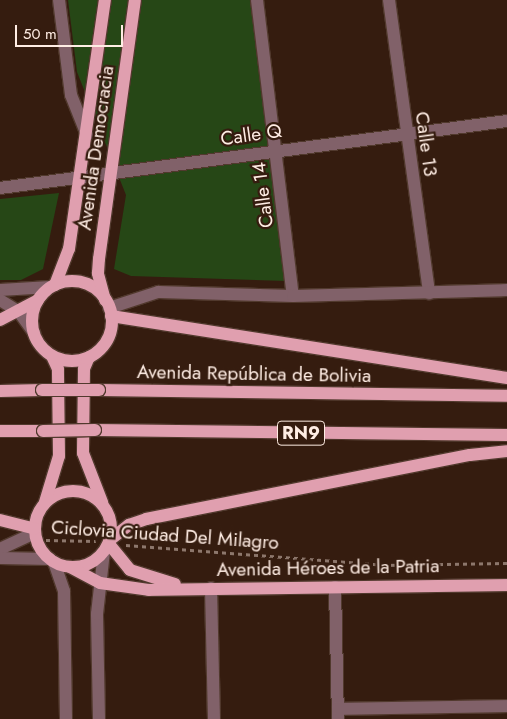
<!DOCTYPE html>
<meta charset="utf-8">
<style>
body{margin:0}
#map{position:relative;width:507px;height:719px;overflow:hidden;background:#351c0f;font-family:Jost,sans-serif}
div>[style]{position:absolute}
.green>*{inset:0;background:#264716}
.path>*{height:2.5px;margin-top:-1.25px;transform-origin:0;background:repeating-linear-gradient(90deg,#8d776c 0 4px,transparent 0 8px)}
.roads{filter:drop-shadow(1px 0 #51392d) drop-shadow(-1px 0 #51392d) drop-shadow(0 1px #51392d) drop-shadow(0 -1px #51392d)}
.minor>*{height:12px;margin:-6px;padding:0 6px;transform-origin:6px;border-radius:6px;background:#816169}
.major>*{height:12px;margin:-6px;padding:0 6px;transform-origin:6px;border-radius:6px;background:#e09faf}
.major>.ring{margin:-6px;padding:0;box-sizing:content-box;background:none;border:12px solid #e09faf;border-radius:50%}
.bridges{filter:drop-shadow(1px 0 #51392d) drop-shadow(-1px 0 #51392d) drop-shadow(0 1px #51392d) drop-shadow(0 -1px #51392d)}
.major-bridge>*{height:12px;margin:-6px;padding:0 6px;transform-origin:6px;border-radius:6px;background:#e09faf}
span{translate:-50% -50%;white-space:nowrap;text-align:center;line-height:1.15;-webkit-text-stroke:4.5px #351c0f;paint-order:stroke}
.shield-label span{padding:1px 4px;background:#351c0f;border:1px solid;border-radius:4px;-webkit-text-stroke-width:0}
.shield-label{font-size:18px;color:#ffede4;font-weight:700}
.street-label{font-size:19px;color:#ffede4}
.scale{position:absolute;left:15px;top:25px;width:108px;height:22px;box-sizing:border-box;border:2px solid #ffede4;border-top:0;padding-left:6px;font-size:15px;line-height:18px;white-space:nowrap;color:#ffede4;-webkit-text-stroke:4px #351c0f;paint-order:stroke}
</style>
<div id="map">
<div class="green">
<i style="clip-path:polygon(68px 0,250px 0,287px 281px,131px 276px,114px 269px,126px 195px,77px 72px)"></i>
<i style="clip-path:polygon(59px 193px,43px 269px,21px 280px,0 280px,0 199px)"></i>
</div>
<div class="path">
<i style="left:46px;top:540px;width:50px;rotate:1.1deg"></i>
<i style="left:126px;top:545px;width:258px;rotate:4.4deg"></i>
<i style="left:383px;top:565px;width:124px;rotate:-0.9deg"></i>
</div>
<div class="roads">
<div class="minor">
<i style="left:59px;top:0;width:96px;rotate:82.8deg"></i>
<i style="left:71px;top:95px;width:43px;rotate:68.2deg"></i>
<i style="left:257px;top:0;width:298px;rotate:83.1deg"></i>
<i style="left:389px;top:0;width:296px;rotate:82.2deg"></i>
<i style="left:0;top:188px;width:511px;rotate:-7.53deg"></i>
<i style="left:0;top:290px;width:50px;rotate:-3.4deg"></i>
<i style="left:0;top:300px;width:22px;rotate:32deg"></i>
<i style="left:19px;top:312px;width:26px;rotate:54deg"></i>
<i style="left:109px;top:308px;width:52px;rotate:-18.1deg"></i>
<i style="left:158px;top:292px;width:135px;rotate:1.7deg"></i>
<i style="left:293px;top:296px;width:214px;rotate:-1.6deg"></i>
<i style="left:0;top:549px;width:38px;rotate:-25deg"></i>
<i style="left:0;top:558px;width:50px;rotate:1.1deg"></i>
<i style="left:54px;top:562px;width:31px;rotate:71deg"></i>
<i style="left:64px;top:591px;width:128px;rotate:89.1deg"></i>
<i style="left:335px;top:587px;width:132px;rotate:88.7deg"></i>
<i style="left:211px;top:588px;width:131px;rotate:88.7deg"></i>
<i style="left:338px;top:709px;width:169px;rotate:-1deg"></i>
<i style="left:99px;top:719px;width:105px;rotate:-91.1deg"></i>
<i style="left:97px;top:614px;width:62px;rotate:-83.6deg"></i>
</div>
<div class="major">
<i class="ring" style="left:32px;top:281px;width:68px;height:68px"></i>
<i style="left:55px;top:285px;width:39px;rotate:-69deg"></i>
<i style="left:69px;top:249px;width:252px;rotate:-81.8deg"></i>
<i style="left:105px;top:300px;width:28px;rotate:-105deg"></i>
<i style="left:98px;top:273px;width:14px;rotate:-86deg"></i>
<i style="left:99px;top:259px;width:261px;rotate:-82.1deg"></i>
<i style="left:111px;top:316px;width:401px;rotate:8.9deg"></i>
<i style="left:0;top:320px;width:43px;rotate:-27.8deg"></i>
<i style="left:89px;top:357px;width:13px;rotate:113deg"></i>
<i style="left:84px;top:369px;width:84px;rotate:90.7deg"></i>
<i style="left:83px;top:453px;width:53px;rotate:68.8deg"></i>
<i style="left:99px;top:390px;width:408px;rotate:0.8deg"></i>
<i style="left:0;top:391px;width:42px;rotate:-1.4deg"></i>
<i style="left:95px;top:430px;width:412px;rotate:0.7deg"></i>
<i style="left:0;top:431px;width:43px"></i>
<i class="ring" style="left:35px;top:491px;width:64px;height:64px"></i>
<i style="left:45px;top:502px;width:48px;rotate:-73.1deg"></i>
<i style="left:59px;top:456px;width:87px;rotate:-90.7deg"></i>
<i style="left:58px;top:369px;width:14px;rotate:-115deg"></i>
<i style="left:0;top:520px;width:36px;rotate:14deg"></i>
<i style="left:111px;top:539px;width:23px;rotate:-38deg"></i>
<i style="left:129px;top:525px;width:18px;rotate:-19deg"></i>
<i style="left:146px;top:519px;width:330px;rotate:-11.2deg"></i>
<i style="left:470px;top:455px;width:37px;rotate:-6deg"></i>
<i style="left:109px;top:544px;width:33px;rotate:51deg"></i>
<i style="left:130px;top:570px;width:47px;rotate:17.3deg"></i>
<i style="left:70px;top:567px;width:34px;rotate:28deg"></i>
<i style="left:100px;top:583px;width:49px;rotate:8.1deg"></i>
<i style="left:149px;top:590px;width:358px;rotate:-0.8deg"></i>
</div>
</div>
<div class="bridges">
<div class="major-bridge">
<i style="left:42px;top:390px;width:57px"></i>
<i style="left:43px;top:431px;width:52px;rotate:-1.1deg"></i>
</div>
</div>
<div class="shield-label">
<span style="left:301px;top:433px">RN9</span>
</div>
<div class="street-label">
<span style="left:251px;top:135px;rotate:-8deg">Calle Q</span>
<span style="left:426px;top:144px;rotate:82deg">Calle 13</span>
<span style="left:96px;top:148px;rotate:-82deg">Avenida Democracia</span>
<span style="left:263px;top:195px;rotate:-97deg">Calle 14</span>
<span style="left:254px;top:374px;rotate:1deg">Avenida República de Bolivia</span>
<span style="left:165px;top:535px;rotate:4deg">Ciclovia Ciudad Del Milagro</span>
<span style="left:328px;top:568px;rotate:-1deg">Avenida Héroes de la Patria</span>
</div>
<div class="scale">50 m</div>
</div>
